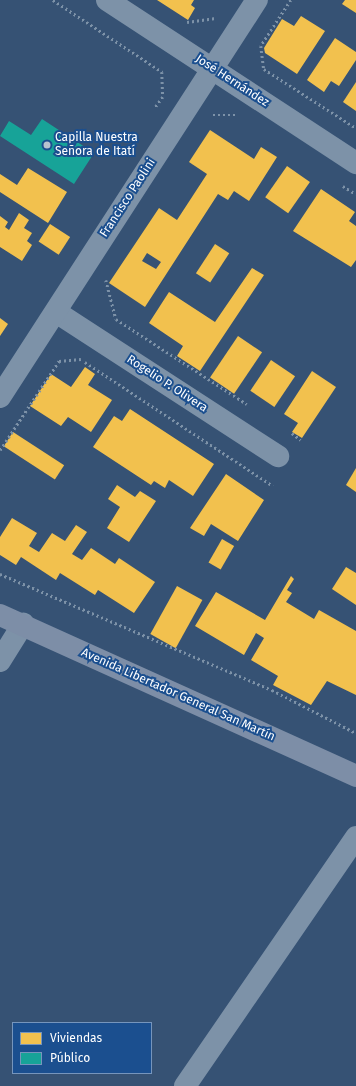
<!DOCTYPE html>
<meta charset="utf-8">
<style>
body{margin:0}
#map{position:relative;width:356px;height:1086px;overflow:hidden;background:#365274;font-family:"Fira Sans",sans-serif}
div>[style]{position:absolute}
.homes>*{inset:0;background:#f2c14e;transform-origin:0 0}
.public>*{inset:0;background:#17a398}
.path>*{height:2.5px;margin-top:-1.25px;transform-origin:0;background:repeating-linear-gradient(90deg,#7d92a8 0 2px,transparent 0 5px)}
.minor>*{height:22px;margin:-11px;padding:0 11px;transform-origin:11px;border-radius:11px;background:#7d92a8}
.major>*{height:22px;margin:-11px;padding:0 11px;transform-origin:11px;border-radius:11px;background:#7d8ea7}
.dots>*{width:11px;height:11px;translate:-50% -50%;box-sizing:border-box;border:2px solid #1b4f8f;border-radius:50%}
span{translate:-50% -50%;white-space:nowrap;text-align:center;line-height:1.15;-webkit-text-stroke:4px #1b4f8f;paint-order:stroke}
.street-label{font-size:12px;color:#fff}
.poi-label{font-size:12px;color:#fff}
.left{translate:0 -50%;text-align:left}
.legend{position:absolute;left:12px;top:1022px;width:140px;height:52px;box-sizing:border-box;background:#1b4f8f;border:1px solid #7695bc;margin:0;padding:5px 7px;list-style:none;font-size:12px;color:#fff}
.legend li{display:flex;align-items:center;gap:8px;height:20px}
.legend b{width:20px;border:1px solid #7695bc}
</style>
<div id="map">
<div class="homes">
<i style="clip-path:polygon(157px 0,194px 0,191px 5px,195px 8px,188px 20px)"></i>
<i style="clip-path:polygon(345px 0,356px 0,356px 13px,342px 4px)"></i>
<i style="clip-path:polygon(301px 16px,325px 31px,297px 74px,265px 53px,264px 48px,282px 19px,294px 26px)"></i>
<i style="clip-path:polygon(335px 38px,356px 52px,356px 60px,339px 86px,331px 81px,324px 92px,307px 80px)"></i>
<i style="clip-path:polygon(356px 82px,356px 111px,343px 102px)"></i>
<i style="clip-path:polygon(evenodd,210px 130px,254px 159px,261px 147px,277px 157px,249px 201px,234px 191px,228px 200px,218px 194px,145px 307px,109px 283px,159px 208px,177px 220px,207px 174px,189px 162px,210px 130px,147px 253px,161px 262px,156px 269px,142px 261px,147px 253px)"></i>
<i style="left:287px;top:166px;width:28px;height:38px;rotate:35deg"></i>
<i style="clip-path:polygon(28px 168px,67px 192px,48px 223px,0 192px,0 174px,17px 185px)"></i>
<i style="clip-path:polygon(321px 189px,355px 212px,349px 221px,356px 226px,356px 260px,351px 267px,293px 231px)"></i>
<i style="clip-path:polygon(19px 213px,29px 220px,24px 228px,32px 233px,27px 241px,32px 245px,22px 261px,0 247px,0 216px,8px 222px,5px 227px,9px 230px)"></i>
<i style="left:50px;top:224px;width:24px;height:21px;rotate:33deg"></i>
<i style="left:215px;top:244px;width:17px;height:35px;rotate:33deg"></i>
<i style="clip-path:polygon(252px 268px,264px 275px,200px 371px,177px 356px,183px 346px,149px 323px,169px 292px,215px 322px)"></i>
<i style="clip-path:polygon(0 318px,8px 324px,0 336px)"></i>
<i style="left:238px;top:336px;width:29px;height:50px;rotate:34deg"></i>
<i style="left:271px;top:360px;width:29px;height:37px;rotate:34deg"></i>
<i style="clip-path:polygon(85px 367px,95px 374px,88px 385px,112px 400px,91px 432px,68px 417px,61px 426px,30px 406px,51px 374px,71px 387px)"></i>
<i style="clip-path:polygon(312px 371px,336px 387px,302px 438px,292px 432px,298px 423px,284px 414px)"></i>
<i style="clip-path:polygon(130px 409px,214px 464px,193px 496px,169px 480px,165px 488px,154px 481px,151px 485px,93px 447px,114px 416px,122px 421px)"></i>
<i style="left:13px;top:432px;width:61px;height:17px;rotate:33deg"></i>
<i style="clip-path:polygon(356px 468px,356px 492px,346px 485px)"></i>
<i style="clip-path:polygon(226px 474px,264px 500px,238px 541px,211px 524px,204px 536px,190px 528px)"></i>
<i style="clip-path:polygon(117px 485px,135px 497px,140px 491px,156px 501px,129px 542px,107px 528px,120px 507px,108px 499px)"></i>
<i style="clip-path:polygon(12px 518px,37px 533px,29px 546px,39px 552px,52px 533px,65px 541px,76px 525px,87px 532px,72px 554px,82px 560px,91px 548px,115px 564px,119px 558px,155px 582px,134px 613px,98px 590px,95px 595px,60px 573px,56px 580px,21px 557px,16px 565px,0 555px,0 537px)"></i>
<i style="left:222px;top:539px;width:14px;height:27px;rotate:30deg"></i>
<i style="clip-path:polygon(346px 567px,356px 573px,356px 605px,332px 589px)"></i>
<i style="clip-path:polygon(291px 576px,294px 579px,287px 590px,292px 593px,286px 602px,314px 619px,319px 610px,356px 631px,356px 695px,327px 681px,311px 705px,273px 685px,278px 676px,251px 660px,264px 638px,256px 633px,244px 655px,195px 626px,216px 592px,265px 620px)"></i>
<i style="left:177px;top:586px;width:29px;height:55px;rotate:29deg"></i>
</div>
<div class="public">
<i style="clip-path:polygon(42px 119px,94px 153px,74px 184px,0 136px,9px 121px,31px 135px)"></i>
</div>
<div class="path">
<i style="left:53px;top:0;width:131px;rotate:33.4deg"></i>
<i style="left:162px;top:72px;width:25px;rotate:88deg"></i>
<i style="left:163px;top:97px;width:14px;rotate:126deg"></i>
<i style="left:291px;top:0;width:55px;rotate:123.1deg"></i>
<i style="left:261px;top:46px;width:23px;rotate:83deg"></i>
<i style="left:264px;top:69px;width:109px;rotate:32.7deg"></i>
<i style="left:187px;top:22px;width:29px;rotate:-8deg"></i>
<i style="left:213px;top:115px;width:23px"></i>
<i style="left:343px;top:186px;width:15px;rotate:32deg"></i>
<i style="left:106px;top:280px;width:40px;rotate:75.6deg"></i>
<i style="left:116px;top:319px;width:156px;rotate:33deg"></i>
<i style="left:85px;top:362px;width:225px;rotate:33.4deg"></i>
<i style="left:292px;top:433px;width:11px;rotate:38deg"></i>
<i style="left:0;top:450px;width:107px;rotate:-56.5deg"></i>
<i style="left:59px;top:361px;width:22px;rotate:-5deg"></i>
<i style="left:0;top:574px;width:296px;rotate:23.1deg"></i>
<i style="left:272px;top:690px;width:94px;rotate:27.1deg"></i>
</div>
<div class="minor">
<i style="left:107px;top:0;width:298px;rotate:33.2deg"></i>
<i style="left:56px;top:312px;width:265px;rotate:33deg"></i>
<i style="left:0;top:397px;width:473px;rotate:-57.1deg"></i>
<i style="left:0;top:661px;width:44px;rotate:-58.1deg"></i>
<i style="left:185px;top:1086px;width:302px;rotate:-55.5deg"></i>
</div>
<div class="major">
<i style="left:0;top:615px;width:391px;rotate:24.3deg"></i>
</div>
<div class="dots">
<i style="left:47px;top:145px;background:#b9c2ce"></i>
</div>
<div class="street-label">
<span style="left:232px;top:81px;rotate:33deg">José Hernández</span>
<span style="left:128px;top:198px;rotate:-57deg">Francisco Paolini</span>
<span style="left:167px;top:384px;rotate:33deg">Rogelio P. Olivera</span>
<span style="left:178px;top:695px;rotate:24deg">Avenida Libertador General San Martín</span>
</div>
<div class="poi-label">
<span class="left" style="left:55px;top:145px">Capilla Nuestra<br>Señora de Itatí</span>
</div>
<ul class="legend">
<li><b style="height:11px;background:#f2c14e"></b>Viviendas</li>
<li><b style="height:11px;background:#17a398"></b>Público</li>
</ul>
</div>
